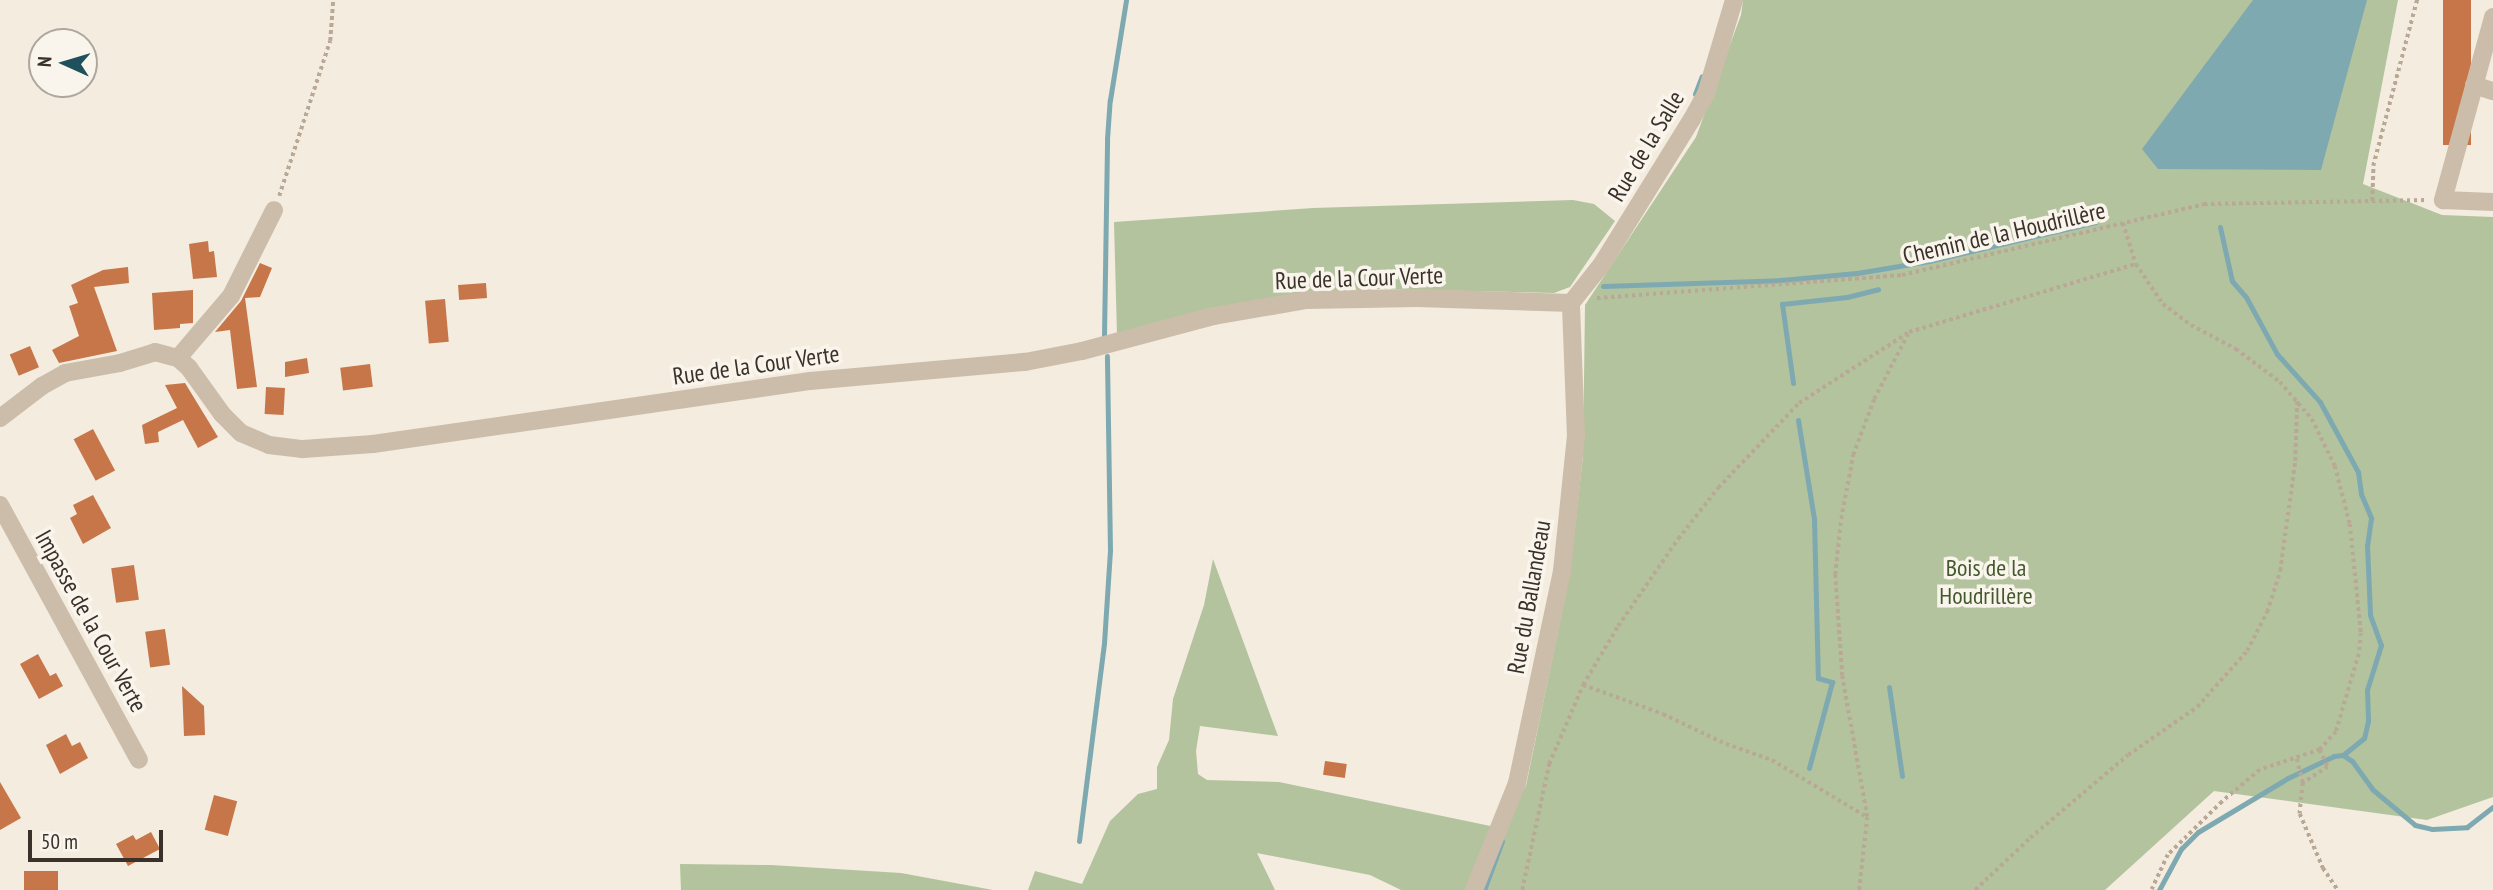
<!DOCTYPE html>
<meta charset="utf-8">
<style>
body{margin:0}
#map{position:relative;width:2493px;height:890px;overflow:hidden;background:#f3ecdf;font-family:"PT Sans Narrow",sans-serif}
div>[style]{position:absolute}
.green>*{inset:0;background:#b3c39e}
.water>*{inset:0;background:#7ea9b1}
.stream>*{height:5px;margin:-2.5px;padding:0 2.5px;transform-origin:2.5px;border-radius:2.5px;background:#7ea9b1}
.building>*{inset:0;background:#c77649;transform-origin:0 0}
.path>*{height:3.5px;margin-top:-1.75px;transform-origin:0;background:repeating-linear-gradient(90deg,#b8a895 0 3.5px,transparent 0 7px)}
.minor>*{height:18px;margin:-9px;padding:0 9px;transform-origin:9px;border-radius:9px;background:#ccbdaa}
span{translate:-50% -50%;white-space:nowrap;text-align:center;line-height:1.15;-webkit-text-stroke:7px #faf5ec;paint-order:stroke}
.street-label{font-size:24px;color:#39312a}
.park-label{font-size:24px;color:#44582d}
.north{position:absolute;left:28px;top:28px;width:70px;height:70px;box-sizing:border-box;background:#faf5ec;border:2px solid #ada79e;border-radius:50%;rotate:274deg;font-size:19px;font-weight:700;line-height:28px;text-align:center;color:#39312a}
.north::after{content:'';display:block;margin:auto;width:24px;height:32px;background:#1f515c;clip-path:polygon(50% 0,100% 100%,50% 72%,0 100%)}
.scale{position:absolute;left:28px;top:830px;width:135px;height:32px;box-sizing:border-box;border:4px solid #39312a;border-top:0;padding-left:9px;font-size:21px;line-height:24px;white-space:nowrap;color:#39312a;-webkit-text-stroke:5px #faf5ec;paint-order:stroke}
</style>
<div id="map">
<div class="green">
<i style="clip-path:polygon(1743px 0,2398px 0,2363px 184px,2442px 215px,2493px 217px,2493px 797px,2427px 820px,2214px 791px,2105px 890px,1401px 890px,1370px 875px,1257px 853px,1275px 890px,1028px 890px,1035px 871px,1082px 884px,1110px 821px,1138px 794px,1157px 789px,1157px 767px,1169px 740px,1173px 699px,1204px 605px,1213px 559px,1278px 736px,1200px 726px,1196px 751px,1198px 774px,1207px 780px,1279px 782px,1500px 828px,1526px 786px,1570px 573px,1583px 455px,1585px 305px,1696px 137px,1741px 15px)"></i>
<i style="clip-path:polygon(1573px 200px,1594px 204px,1615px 221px,1570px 287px,1554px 293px,1380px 289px,1320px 292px,1117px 335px,1114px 222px,1313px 208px)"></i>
<i style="clip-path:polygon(680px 864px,771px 865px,901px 873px,993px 890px,681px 890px)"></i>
</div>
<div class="water">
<i style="clip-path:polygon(2253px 0,2367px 0,2321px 170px,2158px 169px,2142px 149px)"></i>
</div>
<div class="stream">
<i style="left:1695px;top:94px;width:19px;rotate:-69deg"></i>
<i style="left:2220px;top:227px;width:55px;rotate:77.5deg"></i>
<i style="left:2232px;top:281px;width:21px;rotate:49deg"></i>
<i style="left:2246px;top:297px;width:65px;rotate:61.5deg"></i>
<i style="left:2277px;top:354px;width:64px;rotate:48.1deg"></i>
<i style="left:2320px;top:402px;width:80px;rotate:61.5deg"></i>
<i style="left:2358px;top:472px;width:22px;rotate:82deg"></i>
<i style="left:2361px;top:494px;width:26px;rotate:67deg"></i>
<i style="left:2371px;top:518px;width:27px;rotate:98deg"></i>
<i style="left:2367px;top:545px;width:70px;rotate:87.5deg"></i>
<i style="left:2370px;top:615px;width:32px;rotate:70deg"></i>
<i style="left:2381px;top:645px;width:47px;rotate:107.3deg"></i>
<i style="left:2367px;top:690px;width:31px;rotate:88deg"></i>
<i style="left:2368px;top:721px;width:17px;rotate:103deg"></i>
<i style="left:2364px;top:738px;width:27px;rotate:141deg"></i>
<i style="left:1603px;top:286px;width:178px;rotate:-1.9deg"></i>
<i style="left:1781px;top:280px;width:76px;rotate:-5.3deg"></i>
<i style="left:1857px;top:273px;width:73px;rotate:-9.5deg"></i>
<i style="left:1929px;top:261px;width:171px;rotate:-13.2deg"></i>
<i style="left:1104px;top:336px;width:197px;rotate:-89.1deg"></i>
<i style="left:1107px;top:139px;width:39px;rotate:-86deg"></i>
<i style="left:1110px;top:100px;width:101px;rotate:-80.9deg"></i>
<i style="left:1793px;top:383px;width:80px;rotate:-97.9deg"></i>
<i style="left:1782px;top:304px;width:65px;rotate:-6.1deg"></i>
<i style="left:1847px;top:297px;width:32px;rotate:-14deg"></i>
<i style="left:1798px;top:420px;width:100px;rotate:80.8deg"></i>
<i style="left:1814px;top:519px;width:159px;rotate:88.6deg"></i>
<i style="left:1818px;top:678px;width:15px;rotate:16deg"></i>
<i style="left:1832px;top:682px;width:89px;rotate:105deg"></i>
<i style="left:1889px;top:687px;width:90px;rotate:81.7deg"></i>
<i style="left:1079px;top:841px;width:200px;rotate:-82.8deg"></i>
<i style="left:1104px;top:643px;width:92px;rotate:-86.3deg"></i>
<i style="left:1110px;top:551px;width:195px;rotate:-90.9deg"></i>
<i style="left:1484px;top:890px;width:52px;rotate:-69.8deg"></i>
<i style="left:2159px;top:890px;width:47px;rotate:-61.8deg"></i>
<i style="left:2181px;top:849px;width:24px;rotate:-45deg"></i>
<i style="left:2198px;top:832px;width:105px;rotate:-31deg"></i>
<i style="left:2288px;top:778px;width:51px;rotate:-25.6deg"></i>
<i style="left:2334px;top:756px;width:9px;rotate:-6deg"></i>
<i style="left:2343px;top:755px;width:11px;rotate:34deg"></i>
<i style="left:2352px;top:761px;width:34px;rotate:54deg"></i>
<i style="left:2372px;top:789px;width:56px;rotate:39.9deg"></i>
<i style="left:2415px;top:825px;width:17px;rotate:13deg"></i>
<i style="left:2432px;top:829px;width:35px;rotate:-3deg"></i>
<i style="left:2467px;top:827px;width:33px;rotate:-38deg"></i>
</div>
<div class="building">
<i style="left:2443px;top:0;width:28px;height:145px"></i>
<i style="clip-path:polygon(208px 241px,209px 252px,214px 251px,217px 277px,193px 279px,189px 244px)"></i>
<i style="clip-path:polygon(260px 263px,272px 268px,260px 297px,245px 298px,257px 387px,237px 389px,230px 330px,215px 332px,241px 301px)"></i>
<i style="clip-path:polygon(128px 267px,129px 283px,94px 287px,117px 351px,59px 363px,52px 350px,79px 336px,69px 306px,78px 303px,71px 285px,103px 270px)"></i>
<i style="left:486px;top:283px;width:15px;height:28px;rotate:86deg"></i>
<i style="clip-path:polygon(193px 290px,193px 323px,180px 324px,180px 328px,154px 330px,152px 293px)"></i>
<i style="left:445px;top:299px;width:43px;height:20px;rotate:85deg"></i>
<i style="left:30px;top:346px;width:23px;height:22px;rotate:67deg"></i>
<i style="clip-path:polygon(307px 358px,309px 373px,285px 377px,285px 362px)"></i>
<i style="left:370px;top:364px;width:23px;height:30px;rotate:83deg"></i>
<i style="clip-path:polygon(185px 383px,218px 437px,198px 448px,183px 420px,158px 432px,159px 442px,145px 444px,142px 425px,177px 408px,165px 385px)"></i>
<i style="left:266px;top:387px;width:19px;height:27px;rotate:3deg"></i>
<i style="left:93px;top:429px;width:47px;height:22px;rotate:62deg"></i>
<i style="clip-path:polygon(93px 495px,111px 528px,83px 544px,70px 518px,77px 514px,73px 505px)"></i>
<i style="left:134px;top:565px;width:35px;height:23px;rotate:82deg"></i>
<i style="left:165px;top:629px;width:36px;height:20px;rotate:82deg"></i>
<i style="clip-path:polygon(38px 654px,50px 676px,56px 673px,63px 686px,39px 699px,20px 664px)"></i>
<i style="clip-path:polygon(182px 686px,204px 706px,205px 735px,184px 736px)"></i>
<i style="clip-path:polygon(66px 734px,72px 746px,80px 742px,88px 758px,60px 774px,46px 745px)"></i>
<i style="left:1325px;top:761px;width:22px;height:14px;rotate:8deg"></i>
<i style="clip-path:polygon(0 782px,21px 818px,0 830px)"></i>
<i style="left:214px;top:795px;width:24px;height:36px;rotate:15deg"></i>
<i style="clip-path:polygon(151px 832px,160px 849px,128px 866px,116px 844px,133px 835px,136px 840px)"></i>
<i style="left:58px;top:871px;width:19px;height:34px;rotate:90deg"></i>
</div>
<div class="path">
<i style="left:279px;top:196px;width:163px;rotate:-71.8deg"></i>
<i style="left:330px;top:41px;width:41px;rotate:-85.8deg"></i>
<i style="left:2372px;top:201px;width:35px;rotate:-88deg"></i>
<i style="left:2373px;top:166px;width:172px;rotate:-75.2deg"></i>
<i style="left:2123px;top:223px;width:43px;rotate:72.4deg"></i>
<i style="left:2136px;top:264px;width:48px;rotate:56deg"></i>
<i style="left:2163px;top:304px;width:35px;rotate:37deg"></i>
<i style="left:2191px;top:325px;width:51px;rotate:28.1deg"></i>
<i style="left:2236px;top:349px;width:55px;rotate:36.9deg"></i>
<i style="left:2280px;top:382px;width:49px;rotate:49.1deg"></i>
<i style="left:2312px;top:419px;width:52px;rotate:63.9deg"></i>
<i style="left:2335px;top:466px;width:60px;rotate:75.5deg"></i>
<i style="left:2350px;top:524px;width:110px;rotate:84.2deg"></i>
<i style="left:2361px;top:633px;width:21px;rotate:95deg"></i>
<i style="left:2359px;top:654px;width:81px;rotate:106.4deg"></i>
<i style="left:2336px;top:732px;width:24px;rotate:132deg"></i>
<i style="left:2320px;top:750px;width:63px;rotate:161.6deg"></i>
<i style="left:2260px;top:770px;width:50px;rotate:139.9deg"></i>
<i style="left:2222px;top:802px;width:76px;rotate:135.5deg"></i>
<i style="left:2168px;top:855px;width:38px;rotate:115deg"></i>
<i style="left:1597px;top:298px;width:306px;rotate:-4.3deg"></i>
<i style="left:1902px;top:275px;width:310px;rotate:-13.2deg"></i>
<i style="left:2204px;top:204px;width:223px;rotate:-1deg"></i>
<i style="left:1583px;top:685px;width:69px;rotate:-59.3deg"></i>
<i style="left:1618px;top:626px;width:106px;rotate:-55.4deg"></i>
<i style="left:1678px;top:539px;width:65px;rotate:-51.9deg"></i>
<i style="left:1718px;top:488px;width:117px;rotate:-46.4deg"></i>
<i style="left:1799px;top:403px;width:131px;rotate:-32.8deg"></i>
<i style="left:1909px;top:332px;width:237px;rotate:-16.7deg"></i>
<i style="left:2320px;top:750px;width:19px;rotate:65deg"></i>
<i style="left:2328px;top:767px;width:30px;rotate:147deg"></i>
<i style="left:2303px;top:783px;width:31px;rotate:96deg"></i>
<i style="left:2300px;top:814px;width:59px;rotate:66.9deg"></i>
<i style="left:2323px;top:868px;width:27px;rotate:56deg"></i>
<i style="left:2297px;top:759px;width:25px;rotate:76deg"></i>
<i style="left:1522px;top:890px;width:129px;rotate:-77.9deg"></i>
<i style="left:1549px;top:764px;width:86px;rotate:-66.7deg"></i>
<i style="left:1583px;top:685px;width:85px;rotate:19.9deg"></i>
<i style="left:1663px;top:714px;width:70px;rotate:25.5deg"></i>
<i style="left:1726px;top:744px;width:49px;rotate:19.2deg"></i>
<i style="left:1772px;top:760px;width:111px;rotate:31deg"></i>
<i style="left:1859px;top:890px;width:73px;rotate:-83.7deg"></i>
<i style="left:1867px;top:817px;width:143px;rotate:-100.1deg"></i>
<i style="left:1842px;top:676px;width:101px;rotate:-94deg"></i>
<i style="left:1835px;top:575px;width:56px;rotate:-83.9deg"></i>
<i style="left:1841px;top:519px;width:65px;rotate:-79.4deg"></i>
<i style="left:1853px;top:455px;width:60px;rotate:-69.4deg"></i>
<i style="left:1874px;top:399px;width:73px;rotate:-62.4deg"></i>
<i style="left:1975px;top:890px;width:76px;rotate:-43.4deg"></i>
<i style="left:2030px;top:838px;width:128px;rotate:-40.3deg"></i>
<i style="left:2128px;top:755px;width:84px;rotate:-34.8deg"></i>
<i style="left:2197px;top:707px;width:75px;rotate:-48.2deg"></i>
<i style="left:2247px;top:651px;width:44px;rotate:-62.9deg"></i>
<i style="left:2267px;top:612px;width:43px;rotate:-72.4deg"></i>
<i style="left:2280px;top:571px;width:111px;rotate:-82.2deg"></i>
<i style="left:2295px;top:461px;width:60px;rotate:-88.1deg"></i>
</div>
<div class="minor">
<i style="left:2493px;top:17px;width:190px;rotate:105.3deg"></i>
<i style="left:2443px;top:200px;width:50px;rotate:2.3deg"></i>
<i style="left:2474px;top:85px;width:20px;rotate:18deg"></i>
<i style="left:1571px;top:303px;width:50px;rotate:-51.5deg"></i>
<i style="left:1602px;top:264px;width:171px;rotate:-58.2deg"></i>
<i style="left:1692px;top:119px;width:29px;rotate:-61deg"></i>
<i style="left:1706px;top:94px;width:98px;rotate:-73.4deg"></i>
<i style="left:178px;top:358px;width:82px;rotate:-49.5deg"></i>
<i style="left:231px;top:296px;width:96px;rotate:-63.4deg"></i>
<i style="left:0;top:418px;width:53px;rotate:-37.3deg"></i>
<i style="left:42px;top:386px;width:26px;rotate:-29deg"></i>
<i style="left:65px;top:373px;width:56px;rotate:-10.3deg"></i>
<i style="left:120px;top:363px;width:37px;rotate:-17deg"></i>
<i style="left:155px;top:352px;width:24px;rotate:15deg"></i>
<i style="left:178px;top:358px;width:15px;rotate:42deg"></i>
<i style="left:189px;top:368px;width:57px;rotate:54.3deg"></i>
<i style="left:222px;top:414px;width:27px;rotate:45deg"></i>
<i style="left:241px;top:433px;width:30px;rotate:23deg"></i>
<i style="left:269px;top:445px;width:34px;rotate:7deg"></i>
<i style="left:303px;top:449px;width:70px;rotate:-4.1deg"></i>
<i style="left:373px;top:444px;width:442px;rotate:-8.2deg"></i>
<i style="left:810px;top:381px;width:216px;rotate:-5.1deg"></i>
<i style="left:1025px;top:362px;width:58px;rotate:-10.9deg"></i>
<i style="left:1082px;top:351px;width:137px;rotate:-14.9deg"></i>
<i style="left:1214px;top:316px;width:94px;rotate:-9.8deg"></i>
<i style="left:1307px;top:300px;width:110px;rotate:-1deg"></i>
<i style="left:1417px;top:298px;width:154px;rotate:1.9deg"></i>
<i style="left:0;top:505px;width:290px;rotate:61.4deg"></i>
<i style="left:1474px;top:890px;width:115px;rotate:-68.1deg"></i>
<i style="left:1517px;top:783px;width:217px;rotate:-78deg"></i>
<i style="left:1562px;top:571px;width:136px;rotate:-84.1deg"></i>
<i style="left:1576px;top:436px;width:133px;rotate:-92.2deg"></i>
</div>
<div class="street-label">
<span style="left:1646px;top:146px;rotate:-59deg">Rue de la Salle</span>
<span style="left:2004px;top:233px;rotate:-13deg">Chemin de la Houdrillère</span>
<span style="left:1359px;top:278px;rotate:-2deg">Rue de la Cour Verte</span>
<span style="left:756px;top:365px;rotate:-8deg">Rue de la Cour Verte</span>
<span style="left:1529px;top:597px;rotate:-80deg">Rue du Ballandeau</span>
<span style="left:91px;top:621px;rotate:61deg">Impasse de la Cour Verte</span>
</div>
<div class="park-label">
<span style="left:1986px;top:582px">Bois de la<br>Houdrillère</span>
</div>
<div class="north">N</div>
<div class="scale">50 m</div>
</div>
